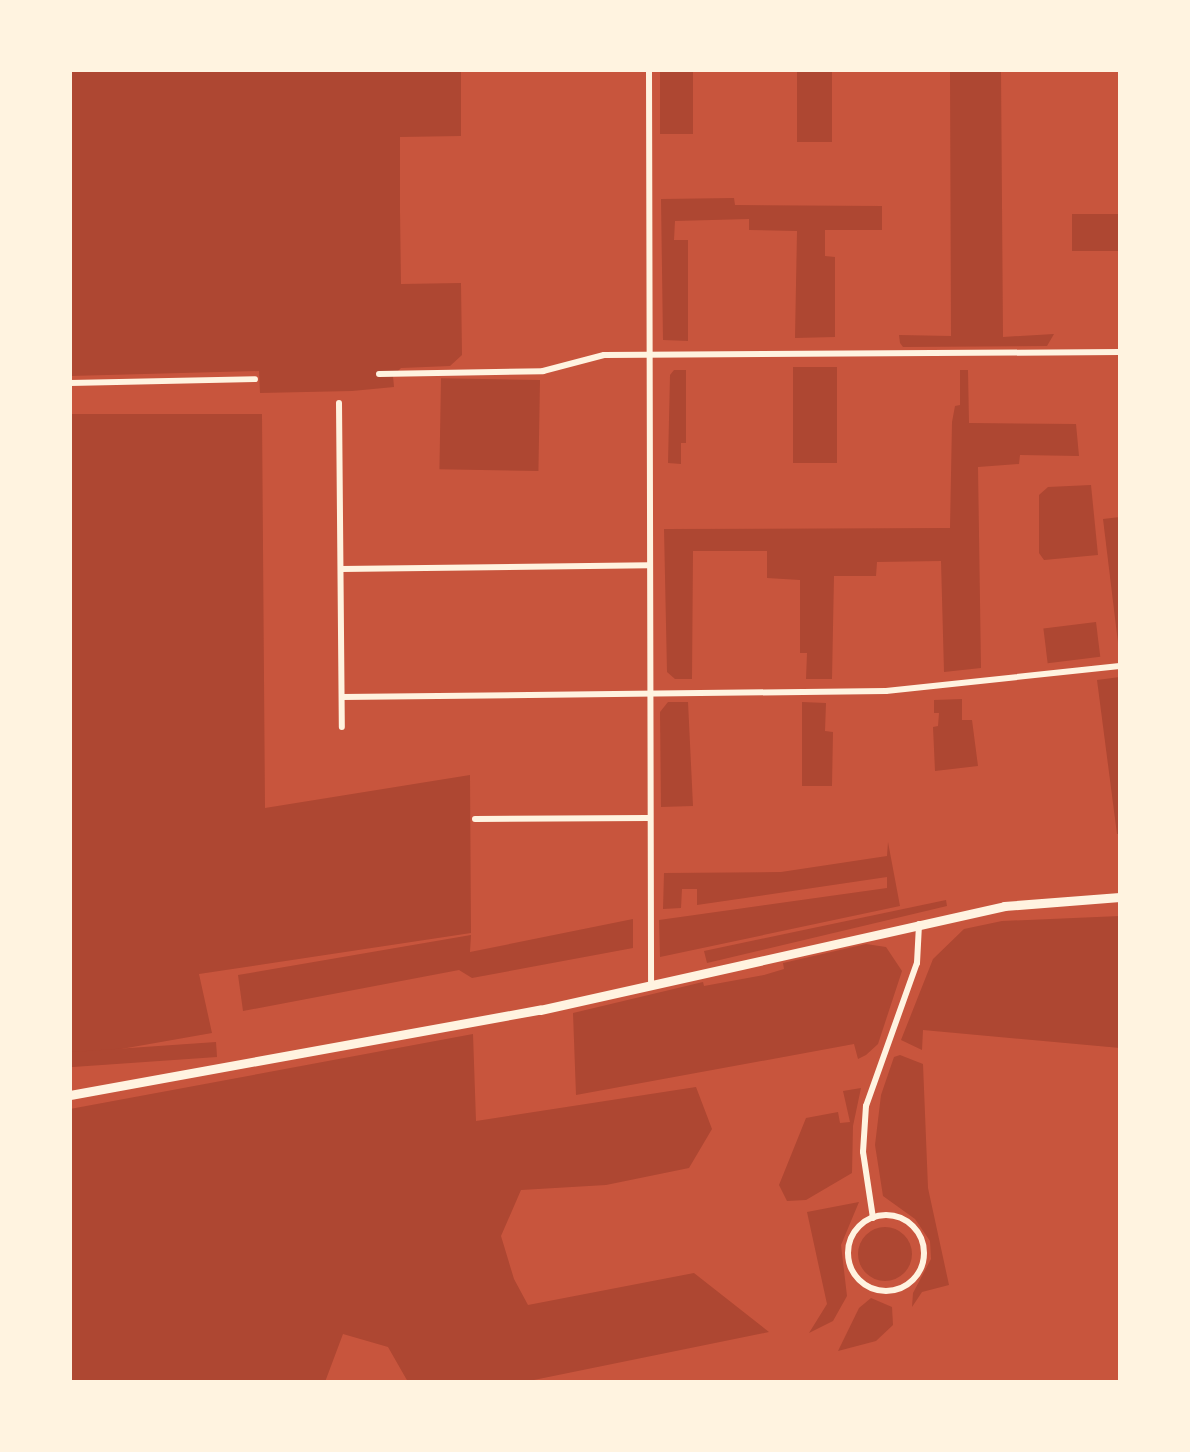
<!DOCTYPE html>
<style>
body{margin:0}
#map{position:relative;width:1190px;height:1452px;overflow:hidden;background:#c8553d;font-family:"DM Sans",sans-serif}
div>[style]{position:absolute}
.green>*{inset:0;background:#ae4732;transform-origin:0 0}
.round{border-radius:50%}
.minor>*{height:6px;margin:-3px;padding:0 3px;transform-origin:3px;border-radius:3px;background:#fff3e0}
.minor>.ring{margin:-3px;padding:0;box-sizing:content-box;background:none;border:6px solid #fff3e0;border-radius:50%}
.secondary>*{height:9px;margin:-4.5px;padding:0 4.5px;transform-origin:4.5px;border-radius:4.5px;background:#fff3e0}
span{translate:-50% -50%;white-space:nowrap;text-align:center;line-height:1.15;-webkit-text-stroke:8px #fff3e0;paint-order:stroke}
.frame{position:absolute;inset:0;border:72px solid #fff3e0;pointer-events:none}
</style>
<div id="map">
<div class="green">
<i style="clip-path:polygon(70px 70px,461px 70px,461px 136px,400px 137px,400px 210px,401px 284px,461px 283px,462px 355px,450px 366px,401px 368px,393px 376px,394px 387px,352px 391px,260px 393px,259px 371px,70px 376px)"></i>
<i style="left:660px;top:70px;width:33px;height:64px"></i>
<i style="left:797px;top:70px;width:35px;height:72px"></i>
<i style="clip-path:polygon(950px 70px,1001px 70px,1003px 337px,1054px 334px,1047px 346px,903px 347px,900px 343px,899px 335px,951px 336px)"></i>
<i style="clip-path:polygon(734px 198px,735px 205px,882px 206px,882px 230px,825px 230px,825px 256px,835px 257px,835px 337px,795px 338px,797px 231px,749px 230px,749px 219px,675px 221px,674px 240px,688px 240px,688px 341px,663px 340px,661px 199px)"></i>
<i style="left:1072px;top:214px;width:48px;height:37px"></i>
<i style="left:793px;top:367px;width:44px;height:96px"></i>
<i style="clip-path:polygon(674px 370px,686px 370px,686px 443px,681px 443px,681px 464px,668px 463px,670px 375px)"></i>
<i style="clip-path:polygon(960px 370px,968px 370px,969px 423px,1076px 424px,1079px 456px,1020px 455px,1019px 464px,978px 467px,981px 668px,944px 672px,941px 561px,877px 562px,876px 576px,834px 576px,832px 679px,806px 679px,807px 653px,800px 653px,800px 580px,767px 578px,767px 551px,693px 551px,692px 679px,675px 679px,667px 672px,664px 529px,950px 528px,952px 422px,955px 406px,960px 405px)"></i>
<i style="left:540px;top:380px;width:91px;height:99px;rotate:91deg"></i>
<i style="clip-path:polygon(70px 414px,262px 414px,265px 808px,470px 775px,471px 933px,199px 974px,212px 1033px,70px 1058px)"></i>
<i style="clip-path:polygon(1091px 485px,1098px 555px,1044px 560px,1039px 553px,1039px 495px,1048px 487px)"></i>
<i style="clip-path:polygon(1120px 517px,1120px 650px,1119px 651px,1103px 519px)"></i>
<i style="left:1096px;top:622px;width:35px;height:53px;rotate:83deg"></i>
<i style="clip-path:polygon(1120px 677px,1120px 834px,1117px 834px,1097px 680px)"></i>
<i style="clip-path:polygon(962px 699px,962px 720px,972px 720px,978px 766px,935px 771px,933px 727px,938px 726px,939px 713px,934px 713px,934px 700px)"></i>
<i style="clip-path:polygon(668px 702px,688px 702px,693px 806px,661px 807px,660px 712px)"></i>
<i style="clip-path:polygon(802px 702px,826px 703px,825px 731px,833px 732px,832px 786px,802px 786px)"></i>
<i style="clip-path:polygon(888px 842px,900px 906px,660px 957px,659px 920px,887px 888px,887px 877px,697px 905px,697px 889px,682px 889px,681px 908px,663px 909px,664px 873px,781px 872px,887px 856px)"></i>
<i style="clip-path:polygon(946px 900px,947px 906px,707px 963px,704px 951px)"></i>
<i style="clip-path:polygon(1120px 916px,1120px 1048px,923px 1030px,922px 1050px,901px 1040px,933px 959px,964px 929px,1002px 921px)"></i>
<i style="clip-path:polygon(633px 919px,633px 948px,472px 978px,459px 970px,243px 1011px,238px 975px,471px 935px,470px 952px)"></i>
<i style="clip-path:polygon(866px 944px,886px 947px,902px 971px,878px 1044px,866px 1055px,858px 1059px,854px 1044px,576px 1095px,573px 1013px,703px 982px,704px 986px,764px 975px,784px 969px,783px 963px)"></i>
<i style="clip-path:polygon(473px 1034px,476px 1121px,696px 1087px,712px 1129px,689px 1168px,606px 1185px,521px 1190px,501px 1236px,514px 1279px,528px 1305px,694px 1273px,769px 1332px,524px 1382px,408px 1382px,388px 1347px,343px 1334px,325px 1382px,70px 1382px,70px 1109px)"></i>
<i style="left:216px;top:1042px;width:15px;height:148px;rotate:86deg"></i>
<i style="clip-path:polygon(900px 1055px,923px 1064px,928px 1188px,949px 1285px,922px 1292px,912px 1307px,913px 1293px,931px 1259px,930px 1241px,915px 1219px,883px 1196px,875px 1145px,881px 1095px,894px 1057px)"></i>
<i style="clip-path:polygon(861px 1088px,853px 1126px,852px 1173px,806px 1200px,787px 1201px,779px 1185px,806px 1118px,838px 1112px,840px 1123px,850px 1122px,843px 1091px)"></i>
<i style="clip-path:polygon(859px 1202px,841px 1245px,847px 1296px,833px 1321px,809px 1333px,827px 1304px,807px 1212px)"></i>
<i class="round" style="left:858px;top:1227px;width:54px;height:54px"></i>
<i style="clip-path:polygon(871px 1298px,892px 1307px,893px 1325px,876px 1341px,838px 1351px,859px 1308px)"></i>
</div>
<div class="minor">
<i style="left:649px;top:70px;width:915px;rotate:89.87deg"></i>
<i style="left:379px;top:374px;width:164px;rotate:-1deg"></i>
<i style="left:543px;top:371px;width:63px;rotate:-14.7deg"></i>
<i style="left:604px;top:355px;width:516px;rotate:-0.33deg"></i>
<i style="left:70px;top:383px;width:185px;rotate:-1.2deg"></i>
<i style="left:339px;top:403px;width:324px;rotate:89.5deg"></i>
<i style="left:341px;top:569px;width:308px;rotate:-0.7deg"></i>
<i style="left:342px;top:697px;width:544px;rotate:-0.63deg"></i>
<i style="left:886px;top:691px;width:235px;rotate:-6.1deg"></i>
<i style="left:475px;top:819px;width:173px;rotate:-0.3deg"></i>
<i class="ring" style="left:848px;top:1215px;width:70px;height:70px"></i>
<i style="left:873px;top:1218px;width:67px;rotate:-98.6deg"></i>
<i style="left:863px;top:1152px;width:46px;rotate:-86.3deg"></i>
<i style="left:866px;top:1106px;width:152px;rotate:-70.4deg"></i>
<i style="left:917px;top:963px;width:39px;rotate:-87deg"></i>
</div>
<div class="secondary">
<i style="left:70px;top:1095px;width:478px;rotate:-10.3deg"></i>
<i style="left:540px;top:1010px;width:476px;rotate:-12.6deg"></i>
<i style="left:1004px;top:906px;width:116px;rotate:-4.4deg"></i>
</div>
<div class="frame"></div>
</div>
